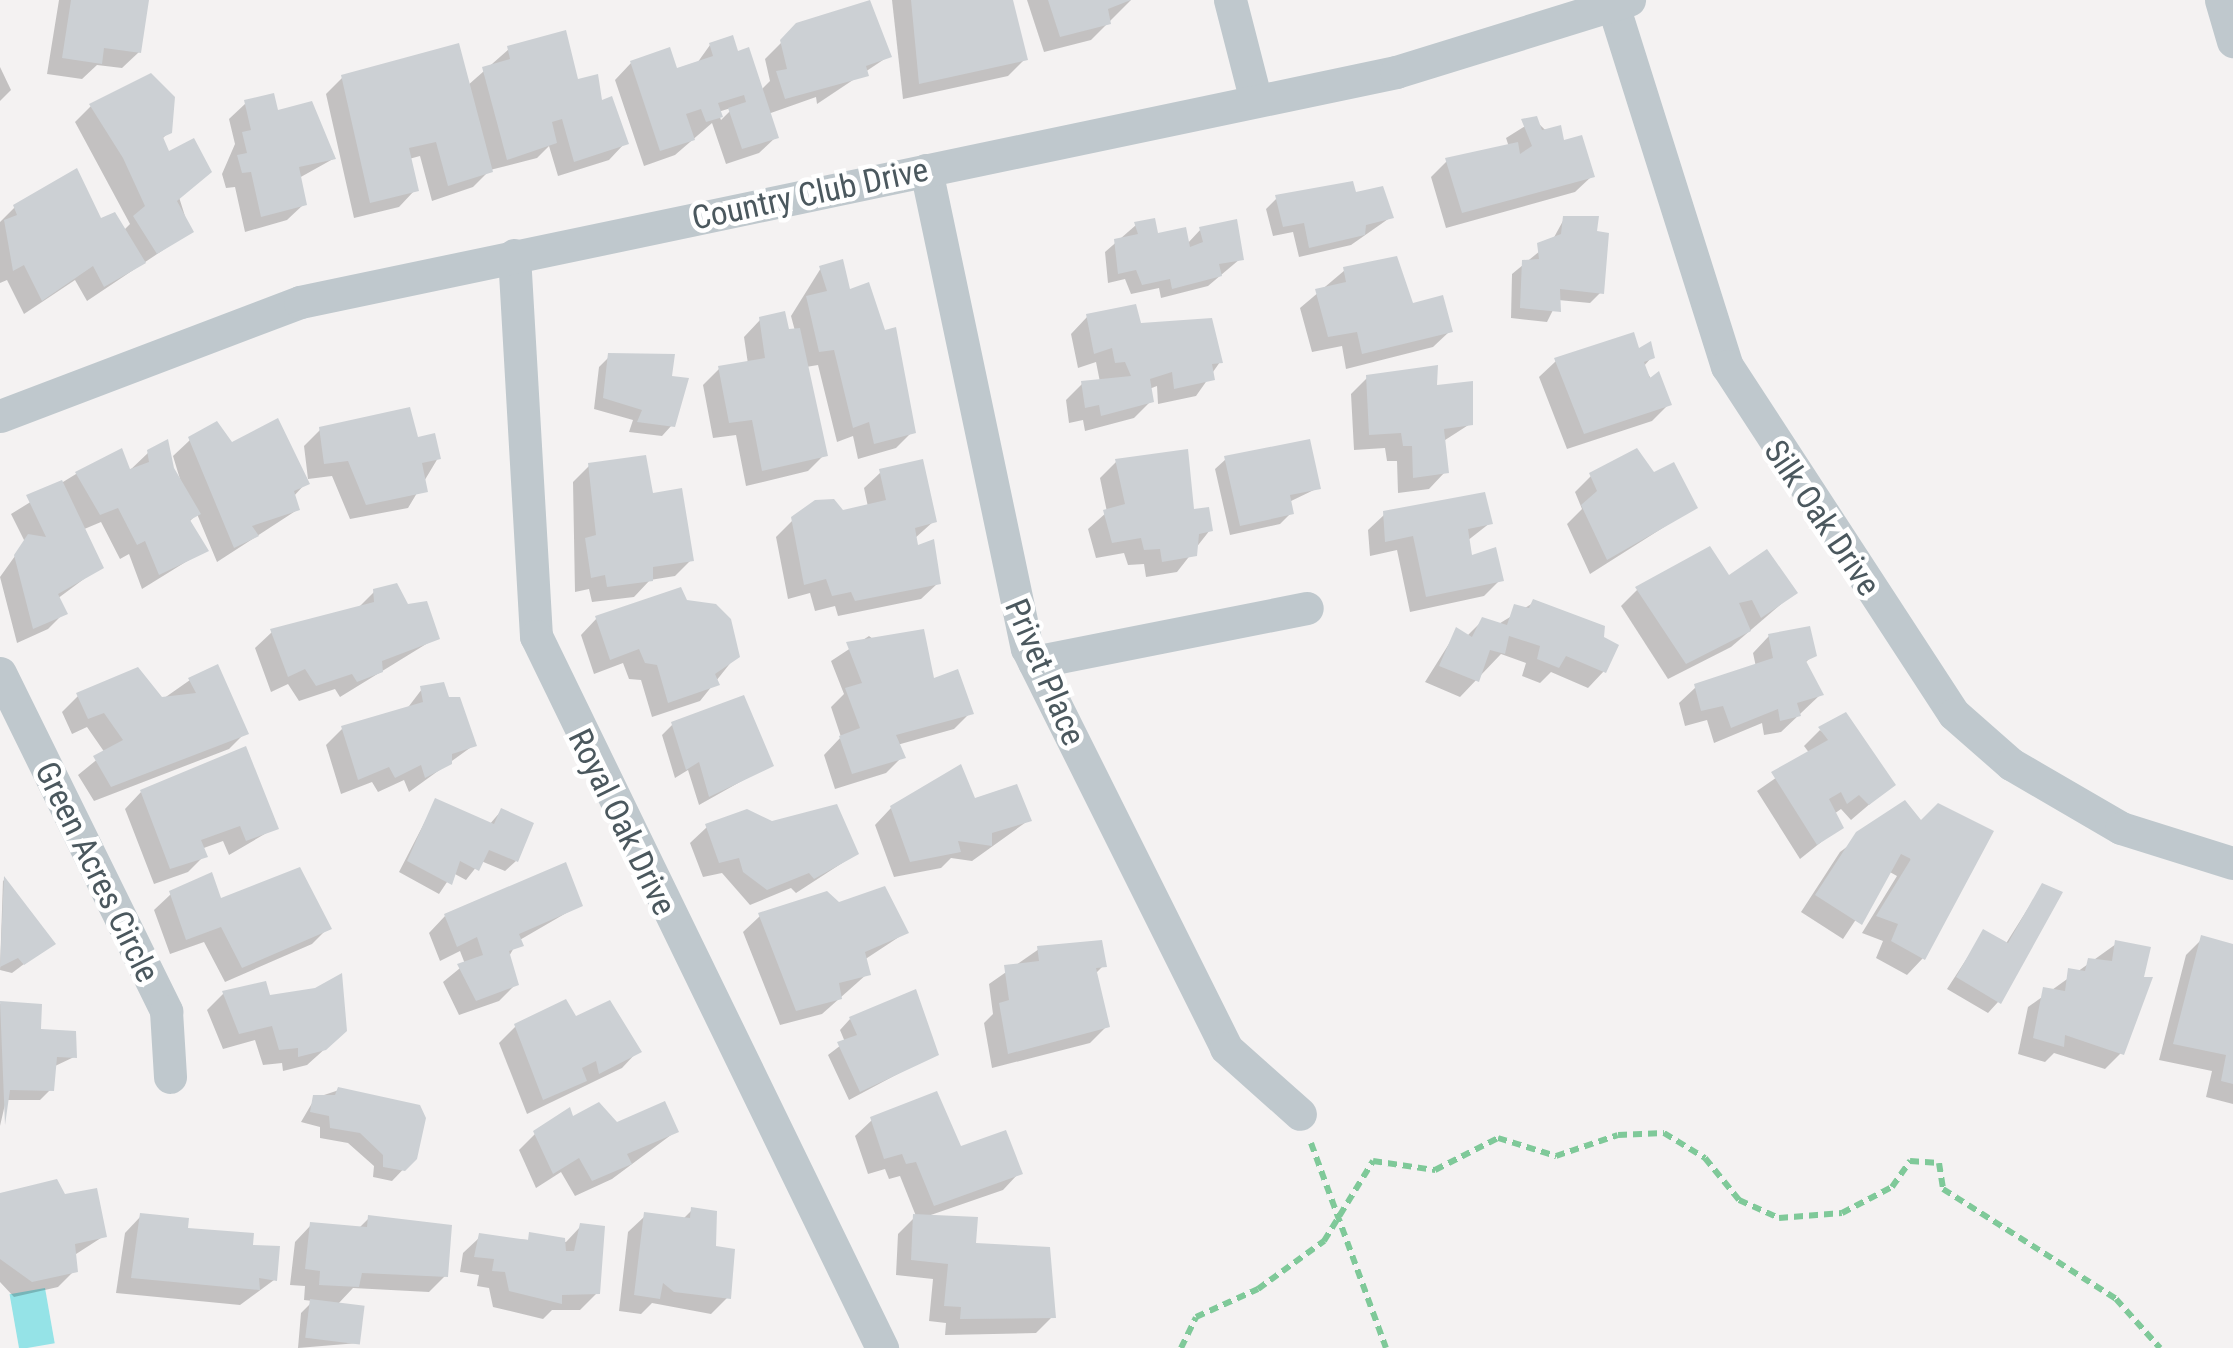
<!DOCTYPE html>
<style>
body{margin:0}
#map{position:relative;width:2233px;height:1348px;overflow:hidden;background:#f4f2f2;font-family:"Roboto Condensed",sans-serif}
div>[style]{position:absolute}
.water>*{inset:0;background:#95e3e7;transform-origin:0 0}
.shadow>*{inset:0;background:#0003}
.building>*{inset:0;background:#ccd0d4;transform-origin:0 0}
.path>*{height:6px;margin-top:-3px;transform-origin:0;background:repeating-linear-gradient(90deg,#7fc999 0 9px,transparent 0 15px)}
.street>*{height:33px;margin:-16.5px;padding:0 16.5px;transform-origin:16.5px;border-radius:16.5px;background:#bfc8cd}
span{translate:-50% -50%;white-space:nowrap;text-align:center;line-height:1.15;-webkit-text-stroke:9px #fff;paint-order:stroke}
.street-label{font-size:33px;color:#4b585e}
</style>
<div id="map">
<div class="water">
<i style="left:45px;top:1288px;width:56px;height:36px;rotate:80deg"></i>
</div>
<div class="shadow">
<i style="clip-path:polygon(59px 0,146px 0,139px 52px,122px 68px,97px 65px,82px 79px,47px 74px)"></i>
<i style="clip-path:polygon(892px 0,1010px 0,1025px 59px,1008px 76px,903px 99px)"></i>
<i style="clip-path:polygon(1027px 0,1131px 0,1091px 40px,1044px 52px)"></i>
<i style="clip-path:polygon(evenodd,798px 26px,889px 56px,817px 104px,816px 97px,768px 114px,776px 137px,759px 153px,726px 164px,712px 123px,675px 155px,644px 166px,615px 80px,631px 63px,675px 72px,695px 66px,710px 45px,760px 91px,770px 81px,765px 59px,798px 26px,734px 107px,721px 120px,718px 112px,734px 107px)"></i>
<i style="clip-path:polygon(509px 49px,576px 82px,625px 143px,609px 160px,558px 176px,549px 146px,537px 158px,490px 170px,473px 187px,432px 201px,420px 156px,409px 159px,415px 190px,399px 207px,354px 218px,326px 94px,342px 78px,467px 86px)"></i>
<i style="clip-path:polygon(0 67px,11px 90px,0 101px)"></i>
<i style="clip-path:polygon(246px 103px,276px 113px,333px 159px,299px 178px,304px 204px,287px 220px,245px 232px,235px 187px,226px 188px,222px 174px,235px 144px,229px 119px)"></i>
<i style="clip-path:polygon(91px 106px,169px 132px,161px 140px,190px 232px,87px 301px,75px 280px,24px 314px,7px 280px,0 283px,0 222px,15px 207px,123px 231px,130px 224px,75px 122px)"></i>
<i style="clip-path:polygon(1535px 120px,1592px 176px,1575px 192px,1446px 228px,1431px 177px,1447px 161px,1509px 147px,1506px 138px)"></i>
<i style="clip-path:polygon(1354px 196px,1391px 217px,1351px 245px,1299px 257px,1293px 232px,1273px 236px,1266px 209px,1277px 198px)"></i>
<i style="clip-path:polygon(1564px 219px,1601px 292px,1590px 303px,1558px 300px,1547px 322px,1511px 318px,1512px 274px,1552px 241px)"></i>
<i style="clip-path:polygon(1136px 225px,1187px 244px,1201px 229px,1240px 259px,1208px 286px,1161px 298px,1159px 288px,1131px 294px,1125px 279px,1108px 283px,1105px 252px)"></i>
<i style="clip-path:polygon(821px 268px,848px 293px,912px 432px,896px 448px,858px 459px,853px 436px,837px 442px,818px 365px,806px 367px,824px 455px,808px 471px,746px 486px,736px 435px,713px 438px,703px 385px,719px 369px,748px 364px,744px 337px,760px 320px,795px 331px,791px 316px)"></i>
<i style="clip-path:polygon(1345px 270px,1411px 307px,1450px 331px,1433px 347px,1346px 369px,1342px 346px,1312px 352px,1300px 308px)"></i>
<i style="clip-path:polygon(1087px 317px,1139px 326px,1220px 362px,1196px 396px,1158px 404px,1157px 386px,1149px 389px,1151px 401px,1134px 418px,1085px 431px,1083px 420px,1069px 423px,1066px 400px,1082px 384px,1100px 382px,1096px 362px,1078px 368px,1071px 334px)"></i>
<i style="clip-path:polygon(1637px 353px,1652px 357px,1643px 367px,1669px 404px,1652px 421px,1567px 449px,1539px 377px,1556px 361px)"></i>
<i style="clip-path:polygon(610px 356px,672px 425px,662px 436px,629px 432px,633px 420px,594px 409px,599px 367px)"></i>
<i style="clip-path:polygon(1368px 377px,1434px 388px,1470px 424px,1442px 442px,1445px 472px,1429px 489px,1398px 493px,1397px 461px,1387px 461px,1385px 448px,1354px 450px,1351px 394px)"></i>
<i style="clip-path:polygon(320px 430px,416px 441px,438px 458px,408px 508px,350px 519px,332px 476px,308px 479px,304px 446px)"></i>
<i style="clip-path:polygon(190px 440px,231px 446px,306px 483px,293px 497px,297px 510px,217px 562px,197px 514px,188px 523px,205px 550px,142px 589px,129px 554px,120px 559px,101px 522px,82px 530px,100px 567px,57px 599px,64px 613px,48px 629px,17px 643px,0 577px,25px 542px,11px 514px,76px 474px,128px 472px,149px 452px,183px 489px,173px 456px)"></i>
<i style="clip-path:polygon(1226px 459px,1318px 488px,1289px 502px,1291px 513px,1280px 524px,1230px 535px,1215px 469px)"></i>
<i style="clip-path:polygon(1116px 462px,1210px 530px,1177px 572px,1146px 577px,1144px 564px,1128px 565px,1124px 553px,1096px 558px,1088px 529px,1107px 512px,1100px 478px)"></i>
<i style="clip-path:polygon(590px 465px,650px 496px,691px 560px,675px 576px,650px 580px,634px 597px,592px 602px,589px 589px,575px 592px,573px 482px)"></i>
<i style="clip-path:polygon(881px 472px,934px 521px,914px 539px,938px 583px,921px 599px,838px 616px,835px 606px,815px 611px,810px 593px,788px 599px,776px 537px,793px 520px,868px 507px,864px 488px)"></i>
<i style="clip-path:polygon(1591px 476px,1694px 508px,1590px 574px,1567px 524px,1582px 509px,1575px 492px)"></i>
<i style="clip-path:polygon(1385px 514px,1490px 523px,1467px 541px,1470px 559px,1500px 580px,1484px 596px,1410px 612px,1397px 550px,1370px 556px,1368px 530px)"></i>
<i style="clip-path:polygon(1728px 580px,1794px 593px,1731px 647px,1668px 679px,1621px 606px,1637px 590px)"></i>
<i style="clip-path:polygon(375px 591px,407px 607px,436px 638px,340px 697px,335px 689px,299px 701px,288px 684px,271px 692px,255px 648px,272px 632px,358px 608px)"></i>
<i style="clip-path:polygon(685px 602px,736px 656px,700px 701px,652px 717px,641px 680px,629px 679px,623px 663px,594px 674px,581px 635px,597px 618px)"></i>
<i style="clip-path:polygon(1533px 603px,1604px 671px,1588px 688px,1551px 672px,1540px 683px,1522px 676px,1526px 663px,1501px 654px,1460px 697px,1425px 682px,1457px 631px,1466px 637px,1483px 620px,1497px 625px)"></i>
<i style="clip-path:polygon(869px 636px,970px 713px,954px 729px,897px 745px,902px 757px,886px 773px,835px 789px,824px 755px,841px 737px,831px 707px,844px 694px,831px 661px)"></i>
<i style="clip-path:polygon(1769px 636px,1813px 655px,1804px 664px,1820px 695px,1781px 732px,1764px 735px,1762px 723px,1714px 743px,1707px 720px,1685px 726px,1679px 703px,1696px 687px,1756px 667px,1753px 653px)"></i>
<i style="clip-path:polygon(190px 680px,245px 733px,229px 749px,94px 801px,78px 775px,105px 753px,87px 727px,72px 734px,62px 712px,78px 696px,160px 701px)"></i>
<i style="clip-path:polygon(422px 689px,474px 745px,409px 792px,404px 780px,378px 792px,372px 782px,341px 794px,326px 745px,343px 728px,406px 710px)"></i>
<i style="clip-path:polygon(673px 724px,770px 765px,699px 805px,688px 770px,675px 778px,662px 735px)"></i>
<i style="clip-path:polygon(1820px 730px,1892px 785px,1851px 820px,1841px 809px,1834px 814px,1840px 827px,1800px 859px,1757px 791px,1810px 754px,1804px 746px)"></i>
<i style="clip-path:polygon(141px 792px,275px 828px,229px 855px,223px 841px,201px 849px,204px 856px,188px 872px,154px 884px,125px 809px)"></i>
<i style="clip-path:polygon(435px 802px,489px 825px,501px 811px,516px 861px,505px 871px,481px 861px,466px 880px,453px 873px,439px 894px,399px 872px)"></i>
<i style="clip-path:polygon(973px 802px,1029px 820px,972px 861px,951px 858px,941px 868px,894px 877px,875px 825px,891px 808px)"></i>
<i style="clip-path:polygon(1904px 804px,1923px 958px,1907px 975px,1876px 958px,1883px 941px,1862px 933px,1897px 876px,1888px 871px,1843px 939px,1801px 912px,1840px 852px)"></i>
<i style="clip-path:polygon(707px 827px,856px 854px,796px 893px,791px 888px,750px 905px,722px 873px,703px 877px,690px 843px)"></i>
<i style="clip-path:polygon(3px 880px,52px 943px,12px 973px,0 970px)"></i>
<i style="clip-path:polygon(2042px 886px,1998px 1002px,1988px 1013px,1947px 989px,1984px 932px,2005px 945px)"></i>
<i style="clip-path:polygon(171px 894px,219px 902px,328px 928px,312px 944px,225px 982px,204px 942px,170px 954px,154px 910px)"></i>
<i style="clip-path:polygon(580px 905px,518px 941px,508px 958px,516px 984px,499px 1001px,459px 1015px,443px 982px,465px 964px,460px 951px,440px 961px,429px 933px,445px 916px)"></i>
<i style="clip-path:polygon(839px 906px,905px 933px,864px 960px,867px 974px,822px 1014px,780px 1025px,743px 932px,760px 916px)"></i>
<i style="clip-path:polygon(2202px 939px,2233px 947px,2233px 1104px,2206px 1097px,2212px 1071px,2159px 1060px,2186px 955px)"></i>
<i style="clip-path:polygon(2116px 944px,2121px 1053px,2105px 1069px,2054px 1053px,2045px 1062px,2018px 1054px,2028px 1007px)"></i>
<i style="clip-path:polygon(1039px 949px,1104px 965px,1094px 975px,1107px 1026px,1090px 1043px,992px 1068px,984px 1023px,993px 1014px,989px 984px)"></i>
<i style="clip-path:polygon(223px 994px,268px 999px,327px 1047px,307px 1065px,283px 1071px,282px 1063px,263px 1065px,255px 1040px,223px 1049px,207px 1010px)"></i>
<i style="clip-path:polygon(0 1004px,39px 1006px,38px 1031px,74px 1057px,53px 1067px,51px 1089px,40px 1100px,6px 1100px,0 1126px)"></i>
<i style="clip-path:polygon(575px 1019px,638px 1051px,622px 1068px,527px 1114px,499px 1043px,515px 1027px)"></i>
<i style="clip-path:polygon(850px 1019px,935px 1054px,849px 1100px,828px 1055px,845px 1042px,840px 1030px)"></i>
<i style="clip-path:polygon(339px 1090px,414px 1158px,392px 1181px,373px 1177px,374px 1166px,348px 1143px,320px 1138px,320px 1127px,301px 1122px,315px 1098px)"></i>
<i style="clip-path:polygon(571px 1120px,675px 1132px,612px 1179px,575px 1196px,561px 1172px,536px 1188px,519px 1150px,535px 1134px)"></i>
<i style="clip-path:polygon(872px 1120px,1019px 1173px,1003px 1190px,925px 1217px,1052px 1317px,1036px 1333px,945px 1335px,946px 1323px,929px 1321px,933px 1279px,896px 1275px,898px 1234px,916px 1216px,900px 1176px,889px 1179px,885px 1169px,868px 1174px,855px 1136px)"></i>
<i style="clip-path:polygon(0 1196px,63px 1197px,104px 1236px,73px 1256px,75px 1270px,58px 1287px,14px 1297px,0 1282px)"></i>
<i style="clip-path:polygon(692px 1210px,728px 1297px,711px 1314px,652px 1303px,641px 1314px,619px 1311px,628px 1232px,645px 1216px,682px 1220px)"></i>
<i style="clip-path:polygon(141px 1216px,250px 1248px,274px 1280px,240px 1305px,116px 1293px,125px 1233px)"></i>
<i style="clip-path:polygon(369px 1218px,445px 1276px,429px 1292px,353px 1288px,337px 1305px,358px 1343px,298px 1348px,301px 1313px,313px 1301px,304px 1300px,305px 1286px,290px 1285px,295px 1242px,311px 1225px,358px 1229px)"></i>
<i style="clip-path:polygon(581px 1226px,597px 1293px,580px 1310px,552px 1310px,543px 1319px,493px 1307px,489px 1288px,477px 1286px,479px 1275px,460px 1272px,463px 1253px,480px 1237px,566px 1242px)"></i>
</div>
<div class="building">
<i style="clip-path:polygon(71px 0,149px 0,141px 53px,104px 48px,102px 64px,62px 58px)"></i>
<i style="clip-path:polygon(870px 0,892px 57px,866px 66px,869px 76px,785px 99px,776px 71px,787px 69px,780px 40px,796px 23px)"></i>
<i style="clip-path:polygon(911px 0,1013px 0,1028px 60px,919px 84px)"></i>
<i style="clip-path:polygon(1048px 0,1131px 0,1108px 9px,1111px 24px,1060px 37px)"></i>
<i style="clip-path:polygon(566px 30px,578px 79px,598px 74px,602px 100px,612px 96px,629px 144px,574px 162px,562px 119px,552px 122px,557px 143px,507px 160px,482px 67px,510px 59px,507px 46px)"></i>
<i style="clip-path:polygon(733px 35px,738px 51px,749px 47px,779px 138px,742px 149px,728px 108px,746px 102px,744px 95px,718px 103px,723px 117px,706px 122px,701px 109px,686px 114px,695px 140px,660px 151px,630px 61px,670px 47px,677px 68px,713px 56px,709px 43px)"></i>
<i style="clip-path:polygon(459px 43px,493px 172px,448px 186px,436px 142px,409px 148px,419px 191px,370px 203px,341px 75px)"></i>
<i style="clip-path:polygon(151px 73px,175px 97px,172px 133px,163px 137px,169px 151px,194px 138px,212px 172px,177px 201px,194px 232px,157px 254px,133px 216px,145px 206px,123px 158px,89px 104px)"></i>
<i style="clip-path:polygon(274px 93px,278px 110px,312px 101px,336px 159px,299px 167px,307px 205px,261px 217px,251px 172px,242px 173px,237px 155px,247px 153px,242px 132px,251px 130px,244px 100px)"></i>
<i style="clip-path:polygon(1537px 116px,1542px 130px,1561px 125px,1564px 140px,1582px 135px,1595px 177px,1462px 213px,1445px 158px,1518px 142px,1520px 154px,1532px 146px,1521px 119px)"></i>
<i style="clip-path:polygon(77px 168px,101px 218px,115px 212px,146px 263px,104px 287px,93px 266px,42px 301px,24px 265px,13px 271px,4px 220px,17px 215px,13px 205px)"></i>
<i style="clip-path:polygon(1353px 181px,1356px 192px,1383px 186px,1394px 218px,1366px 225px,1365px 235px,1309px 248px,1304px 223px,1283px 227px,1275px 195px)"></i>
<i style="clip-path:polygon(1563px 216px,1599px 216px,1597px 231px,1609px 233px,1604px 294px,1560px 289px,1561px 312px,1520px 308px,1522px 260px,1539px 259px,1537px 243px,1561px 234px)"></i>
<i style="clip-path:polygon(1155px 218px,1158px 233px,1186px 227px,1190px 247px,1203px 242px,1199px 227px,1237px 219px,1244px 260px,1219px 264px,1222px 276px,1172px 289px,1170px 279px,1142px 285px,1136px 270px,1118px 274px,1114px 239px,1138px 234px,1134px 222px)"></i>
<i style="clip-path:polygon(1397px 256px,1413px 303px,1443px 295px,1453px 332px,1362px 354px,1357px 332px,1328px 337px,1315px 289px,1346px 282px,1343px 267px)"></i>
<i style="clip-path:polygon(843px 259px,850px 289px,869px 282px,885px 330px,896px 327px,916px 433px,874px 444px,869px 422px,853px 428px,834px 350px,819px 352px,806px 296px,827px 291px,819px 266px)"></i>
<i style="clip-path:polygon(1136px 304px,1141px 323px,1212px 318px,1223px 363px,1212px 364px,1215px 380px,1174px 389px,1172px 372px,1150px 379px,1154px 402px,1101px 416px,1099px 405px,1085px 408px,1081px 381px,1131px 376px,1125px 362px,1115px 363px,1112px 348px,1094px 354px,1086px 314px)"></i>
<i style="clip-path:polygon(785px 311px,789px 329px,800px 328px,828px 456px,762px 471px,752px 420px,729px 423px,718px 366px,765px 358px,759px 317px)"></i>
<i style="clip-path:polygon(1634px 332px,1639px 348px,1651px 341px,1655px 358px,1644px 362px,1650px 378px,1659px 371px,1672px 405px,1584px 434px,1554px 358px)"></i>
<i style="clip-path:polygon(608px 353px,675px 354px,672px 376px,689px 378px,675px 427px,637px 422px,642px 410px,603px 398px)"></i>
<i style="clip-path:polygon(1438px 365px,1437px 385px,1473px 381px,1473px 425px,1444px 429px,1449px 473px,1413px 478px,1412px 446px,1403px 446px,1401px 433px,1369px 435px,1366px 375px)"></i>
<i style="clip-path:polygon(410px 407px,418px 437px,435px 433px,441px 459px,422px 463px,428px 492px,366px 505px,348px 461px,324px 464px,319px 427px)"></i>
<i style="clip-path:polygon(278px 418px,310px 484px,294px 491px,300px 510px,252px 526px,259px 536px,234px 548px,188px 437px,217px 421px,232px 442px)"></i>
<i style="clip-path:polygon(168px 439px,174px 468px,201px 514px,190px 520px,209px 551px,159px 575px,145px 541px,137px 545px,118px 508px,100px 515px,75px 472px,122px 448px,130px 469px,149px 462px,147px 450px)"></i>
<i style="clip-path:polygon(1310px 439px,1321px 489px,1290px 495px,1294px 514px,1240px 526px,1224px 456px)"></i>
<i style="clip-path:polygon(1637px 448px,1654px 472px,1674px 462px,1698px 508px,1607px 560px,1581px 505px,1597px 491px,1589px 473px)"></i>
<i style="clip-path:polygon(1188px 449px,1194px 509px,1209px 507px,1213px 531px,1199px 534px,1197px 556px,1162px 562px,1160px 549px,1144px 550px,1141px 538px,1112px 543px,1103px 510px,1125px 504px,1115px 459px)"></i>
<i style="clip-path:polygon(646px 455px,653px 493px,682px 488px,694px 561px,653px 567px,653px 581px,607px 587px,605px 575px,591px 578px,585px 538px,596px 535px,588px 463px)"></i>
<i style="clip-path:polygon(923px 459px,937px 522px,915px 528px,918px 545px,934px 539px,941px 584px,855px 601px,851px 592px,832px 596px,826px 579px,804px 585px,791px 517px,815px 500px,834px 499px,843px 510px,886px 500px,879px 469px)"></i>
<i style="clip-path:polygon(62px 480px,104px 568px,58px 594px,68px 614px,33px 629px,14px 555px,28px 534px,46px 537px,26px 495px)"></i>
<i style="clip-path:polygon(1485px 492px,1493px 524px,1468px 529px,1472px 555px,1496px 547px,1504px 581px,1426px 597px,1413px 536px,1385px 542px,1383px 511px)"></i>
<i style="clip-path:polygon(1710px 546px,1729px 575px,1767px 549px,1798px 593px,1761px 618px,1752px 600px,1739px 603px,1751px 631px,1686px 664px,1635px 587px)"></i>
<i style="clip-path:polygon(397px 583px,408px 604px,427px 601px,440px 639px,382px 661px,383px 672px,357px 682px,352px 674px,316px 686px,305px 669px,288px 677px,270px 629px,374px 602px,373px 589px)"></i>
<i style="clip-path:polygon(681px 587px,687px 600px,716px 604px,731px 619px,740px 657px,715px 674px,720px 685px,668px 703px,657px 665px,645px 663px,639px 649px,610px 660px,595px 616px)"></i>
<i style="clip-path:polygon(1533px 599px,1605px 626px,1604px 637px,1619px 645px,1606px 673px,1566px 656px,1559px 668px,1537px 659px,1540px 646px,1509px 636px,1505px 654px,1490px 650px,1479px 682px,1439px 666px,1456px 627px,1472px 637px,1482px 617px,1507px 625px,1514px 604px,1529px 608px)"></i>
<i style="clip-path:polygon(1810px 626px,1817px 656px,1806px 661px,1824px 695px,1797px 703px,1801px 716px,1780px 721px,1778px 709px,1731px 728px,1723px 706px,1701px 711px,1694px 684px,1773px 658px,1768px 634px)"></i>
<i style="clip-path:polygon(924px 629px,934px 678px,958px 669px,974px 714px,896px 735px,906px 758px,852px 774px,839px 736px,860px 728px,845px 688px,862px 683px,846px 642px)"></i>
<i style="clip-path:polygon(218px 664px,249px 734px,111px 787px,93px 756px,123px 740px,104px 713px,88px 719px,76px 693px,138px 667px,162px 697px,196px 693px,188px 678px)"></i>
<i style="clip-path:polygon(444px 682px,449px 697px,460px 697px,477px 746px,452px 754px,452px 764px,425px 778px,421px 765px,395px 778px,389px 767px,358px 780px,341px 726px,423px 702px,420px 686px)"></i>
<i style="clip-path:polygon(744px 695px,774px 766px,709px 797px,699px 762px,686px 770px,671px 722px)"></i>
<i style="clip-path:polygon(1846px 712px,1896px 785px,1869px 805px,1859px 795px,1847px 804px,1841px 792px,1829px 799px,1844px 828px,1817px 845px,1771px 772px,1828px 740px,1818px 727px)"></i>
<i style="clip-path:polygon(246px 746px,279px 829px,246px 841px,240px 826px,201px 840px,208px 857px,170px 869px,140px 790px)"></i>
<i style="clip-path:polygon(961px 764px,975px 798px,1017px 784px,1032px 821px,992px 833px,992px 846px,958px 841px,961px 852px,910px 862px,890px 806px)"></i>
<i style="clip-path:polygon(435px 798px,494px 824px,501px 808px,534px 823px,518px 862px,489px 850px,479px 871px,460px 861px,452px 885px,407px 861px)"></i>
<i style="clip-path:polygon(1905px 800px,1921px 820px,1938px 803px,1994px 831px,1925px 960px,1891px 941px,1898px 924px,1876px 916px,1911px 859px,1901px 854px,1862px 925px,1815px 895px,1856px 832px)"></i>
<i style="clip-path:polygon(837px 804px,859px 854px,814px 879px,809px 873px,767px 890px,743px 872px,739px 858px,719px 863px,705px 824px,747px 809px,772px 821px)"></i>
<i style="clip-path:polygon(566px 862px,583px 906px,519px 934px,524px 946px,509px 951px,519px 985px,476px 1001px,457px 964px,483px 955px,477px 937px,457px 947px,444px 914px)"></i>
<i style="clip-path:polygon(300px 867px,332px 929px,242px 968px,221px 927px,186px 940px,169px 891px,212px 872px,221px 898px)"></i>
<i style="clip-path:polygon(4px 876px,56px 944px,24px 965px,18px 958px,0 967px)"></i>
<i style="clip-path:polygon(2042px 883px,2063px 892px,2001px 1004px,1956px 977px,1983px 929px,2008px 943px)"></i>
<i style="clip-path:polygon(885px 886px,909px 933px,865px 952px,871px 975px,839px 983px,842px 999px,796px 1011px,758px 913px,827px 891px,839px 902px)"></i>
<i style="clip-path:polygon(2201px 935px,2233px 944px,2233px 1084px,2221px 1081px,2226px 1055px,2173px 1044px)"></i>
<i style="clip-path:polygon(1102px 940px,1107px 967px,1096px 968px,1110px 1027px,1008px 1054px,999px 1003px,1009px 1000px,1004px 965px,1039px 961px,1037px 946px)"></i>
<i style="clip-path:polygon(2115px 940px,2151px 947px,2144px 977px,2153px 977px,2124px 1055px,2065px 1035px,2064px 1047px,2033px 1038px,2043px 987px,2065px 991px,2068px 968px,2085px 971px,2088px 958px,2112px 961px)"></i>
<i style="clip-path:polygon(342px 973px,347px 1031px,326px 1050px,298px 1057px,298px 1048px,279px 1050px,272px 1026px,239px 1034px,222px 991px,266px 981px,270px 995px,315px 988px)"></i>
<i style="clip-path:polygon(916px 989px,939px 1055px,860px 1092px,837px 1042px,857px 1035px,849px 1017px)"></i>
<i style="clip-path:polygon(566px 999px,576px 1016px,610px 1000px,642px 1052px,599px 1074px,596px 1061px,582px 1068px,587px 1081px,543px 1100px,514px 1024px)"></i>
<i style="clip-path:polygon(0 1001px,42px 1004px,41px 1029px,76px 1031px,77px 1058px,57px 1057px,54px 1091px,10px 1090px,5px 1125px)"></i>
<i style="clip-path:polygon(338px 1087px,420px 1105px,426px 1118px,417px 1159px,405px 1171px,383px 1167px,383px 1155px,360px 1133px,330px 1128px,329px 1116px,310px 1112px,313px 1095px,335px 1095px)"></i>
<i style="clip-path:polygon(937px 1091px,961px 1146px,1006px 1130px,1023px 1174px,934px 1206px,916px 1162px,906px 1164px,902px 1154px,884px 1159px,870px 1117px)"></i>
<i style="clip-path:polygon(665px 1101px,679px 1132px,627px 1154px,632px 1164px,592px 1181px,579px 1158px,553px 1174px,533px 1131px,570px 1107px,573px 1116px,599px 1102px,617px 1122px)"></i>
<i style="clip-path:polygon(57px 1179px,65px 1194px,97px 1188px,107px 1237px,75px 1244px,78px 1272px,32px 1282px,0 1259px,0 1193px)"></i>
<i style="clip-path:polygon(691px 1207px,717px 1211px,716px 1246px,735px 1249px,731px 1299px,674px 1292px,663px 1283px,660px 1299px,634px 1295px,644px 1212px,690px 1218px)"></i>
<i style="clip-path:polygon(140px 1213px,189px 1218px,188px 1228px,254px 1233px,253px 1245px,280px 1246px,277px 1281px,259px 1278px,260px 1290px,131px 1278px)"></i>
<i style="clip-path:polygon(913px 1214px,978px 1217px,976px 1243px,1050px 1247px,1056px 1318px,960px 1319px,961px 1307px,944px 1306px,948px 1264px,911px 1260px)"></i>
<i style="clip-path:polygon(368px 1215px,452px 1225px,448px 1277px,362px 1273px,359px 1287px,319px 1285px,320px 1271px,305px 1269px,310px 1222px,367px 1227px)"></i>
<i style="clip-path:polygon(580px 1223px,605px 1226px,600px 1294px,562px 1295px,562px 1304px,509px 1291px,505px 1272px,492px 1271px,494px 1259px,474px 1257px,479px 1233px,528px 1240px,529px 1232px,565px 1238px,566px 1251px,574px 1251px)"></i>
<i style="left:310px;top:1299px;width:55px;height:39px;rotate:7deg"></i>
</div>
<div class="path">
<i style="left:1311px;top:1143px;width:218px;rotate:69.9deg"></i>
<i style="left:1181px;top:1348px;width:34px;rotate:-64deg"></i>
<i style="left:1196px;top:1317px;width:68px;rotate:-24.3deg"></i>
<i style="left:1258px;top:1289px;width:82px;rotate:-36deg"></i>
<i style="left:1324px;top:1241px;width:94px;rotate:-58.5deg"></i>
<i style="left:1373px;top:1161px;width:63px;rotate:8.3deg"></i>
<i style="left:1435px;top:1170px;width:71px;rotate:-26.9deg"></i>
<i style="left:1498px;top:1138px;width:61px;rotate:17.2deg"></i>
<i style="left:1556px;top:1156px;width:65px;rotate:-18.7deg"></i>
<i style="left:1618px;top:1135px;width:46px;rotate:-2.5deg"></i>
<i style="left:1664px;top:1133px;width:48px;rotate:31.4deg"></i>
<i style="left:1705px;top:1158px;width:54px;rotate:51deg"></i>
<i style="left:1739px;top:1200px;width:44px;rotate:24.2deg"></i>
<i style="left:1779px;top:1218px;width:63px;rotate:-4.5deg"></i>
<i style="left:1842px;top:1213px;width:56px;rotate:-27.5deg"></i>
<i style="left:1892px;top:1187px;width:32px;rotate:-55deg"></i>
<i style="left:1910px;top:1161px;width:29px;rotate:4deg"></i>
<i style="left:1939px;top:1163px;width:26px;rotate:81deg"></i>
<i style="left:1943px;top:1189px;width:205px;rotate:32.4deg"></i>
<i style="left:2116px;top:1299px;width:66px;rotate:48.1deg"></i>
</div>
<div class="street">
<i style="left:1230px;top:0;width:104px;rotate:75.6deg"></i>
<i style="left:2221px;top:0;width:43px;rotate:73.7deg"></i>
<i style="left:1613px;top:5px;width:379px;rotate:72.5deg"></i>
<i style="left:1727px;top:366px;width:415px;rotate:56.9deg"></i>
<i style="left:1954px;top:714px;width:76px;rotate:41.3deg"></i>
<i style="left:2011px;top:764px;width:127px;rotate:30.2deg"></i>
<i style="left:2121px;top:828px;width:117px;rotate:17.4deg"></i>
<i style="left:926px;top:170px;width:489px;rotate:78.1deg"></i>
<i style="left:1027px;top:648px;width:447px;rotate:63.5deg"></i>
<i style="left:1226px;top:1048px;width:99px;rotate:41.7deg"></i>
<i style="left:514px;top:255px;width:382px;rotate:86.7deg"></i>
<i style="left:536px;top:636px;width:792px;rotate:64.08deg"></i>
<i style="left:0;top:416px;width:321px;rotate:-20.8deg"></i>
<i style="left:300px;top:302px;width:1120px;rotate:-11.85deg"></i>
<i style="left:1396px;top:72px;width:244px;rotate:-17.2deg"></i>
<i style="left:1034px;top:662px;width:278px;rotate:-11.2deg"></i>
<i style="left:0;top:673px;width:377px;rotate:63.8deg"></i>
<i style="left:166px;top:1011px;width:66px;rotate:86.5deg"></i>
</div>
<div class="street-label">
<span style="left:810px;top:194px;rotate:-12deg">Country Club Drive</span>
<span style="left:1822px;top:518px;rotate:56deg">Silk Oak Drive</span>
<span style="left:1045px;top:672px;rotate:67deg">Privet Place</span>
<span style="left:622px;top:822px;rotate:64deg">Royal Oak Drive</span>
<span style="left:97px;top:872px;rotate:64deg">Green Acres Circle</span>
</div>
</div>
